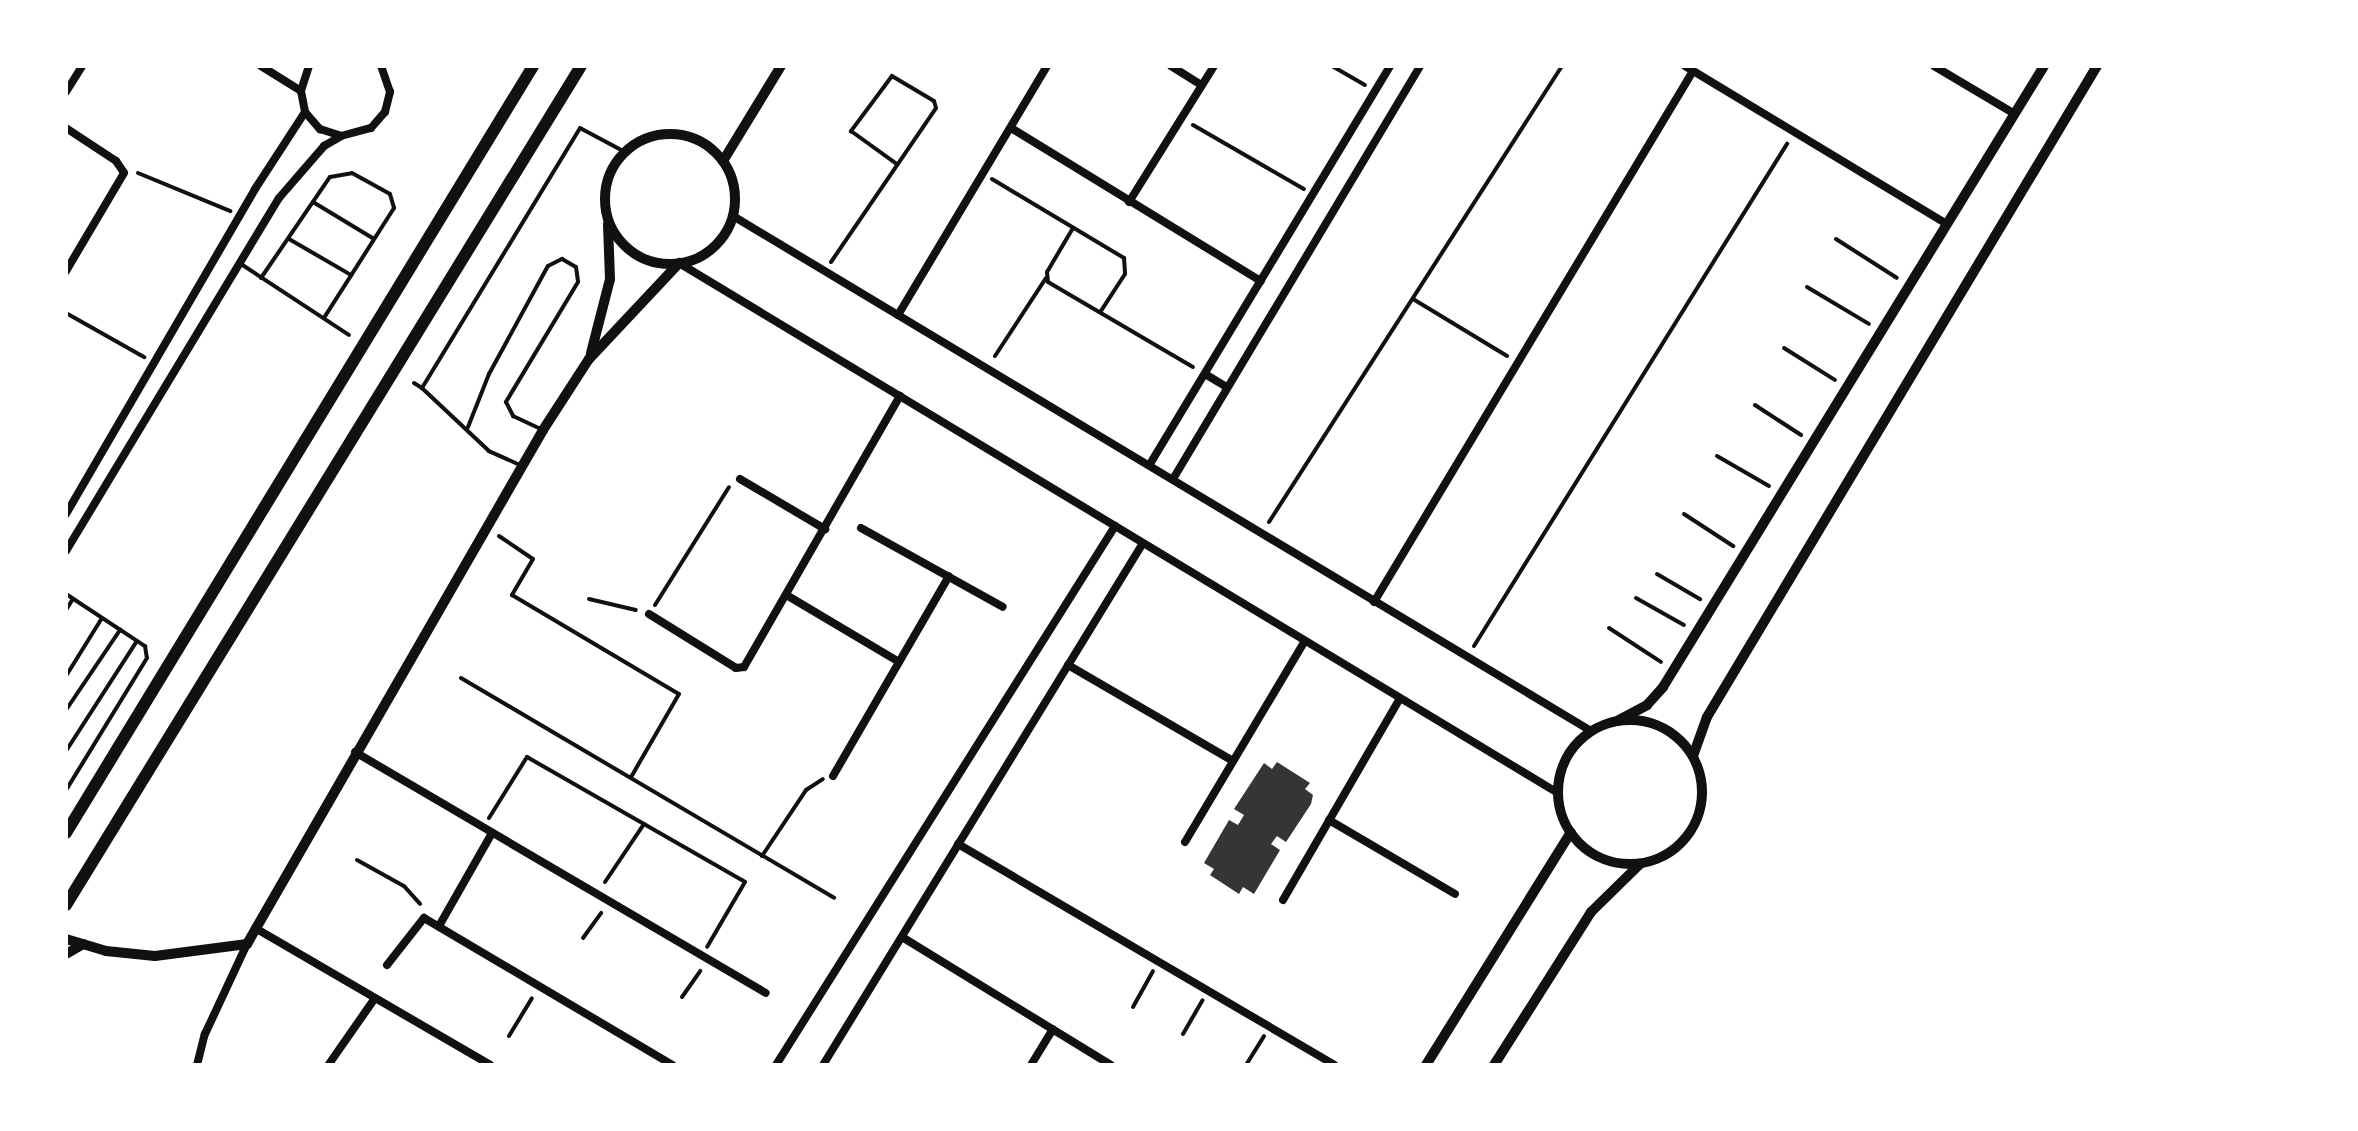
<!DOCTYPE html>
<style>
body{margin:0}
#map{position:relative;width:2358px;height:1131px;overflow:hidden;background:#fff;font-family:"Crimson Pro",serif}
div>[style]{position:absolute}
.building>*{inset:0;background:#353535}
.path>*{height:4px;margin:-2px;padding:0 2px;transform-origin:2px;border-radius:2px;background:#111}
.service>*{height:4px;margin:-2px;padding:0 2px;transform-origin:2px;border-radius:2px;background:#111}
.minor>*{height:8px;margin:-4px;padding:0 4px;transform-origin:4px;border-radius:4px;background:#111}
.tertiary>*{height:10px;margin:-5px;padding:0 5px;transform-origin:5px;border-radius:5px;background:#111}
.tertiary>.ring{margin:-5px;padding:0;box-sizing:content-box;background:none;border:10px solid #111;border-radius:50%}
.primary>*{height:12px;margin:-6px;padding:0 6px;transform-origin:6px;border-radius:6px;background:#111}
span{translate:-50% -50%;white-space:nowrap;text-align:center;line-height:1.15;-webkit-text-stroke:8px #fff;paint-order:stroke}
.frame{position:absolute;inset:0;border:68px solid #fff;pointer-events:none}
</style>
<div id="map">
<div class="building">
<i style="clip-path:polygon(1277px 762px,1310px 783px,1305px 789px,1313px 795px,1311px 804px,1286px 842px,1277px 836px,1271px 844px,1280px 850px,1254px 894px,1243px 887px,1239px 894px,1210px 875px,1214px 869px,1204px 863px,1229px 820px,1238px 825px,1244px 815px,1234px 809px,1264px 763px,1272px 769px)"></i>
</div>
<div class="path">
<i style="left:1332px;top:66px;width:38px;rotate:30deg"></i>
<i style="left:1193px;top:125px;width:128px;rotate:30deg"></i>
<i style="left:138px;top:173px;width:100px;rotate:22.4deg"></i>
<i style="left:992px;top:179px;width:154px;rotate:30.9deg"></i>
<i style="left:1124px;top:258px;width:16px;rotate:86deg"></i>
<i style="left:1125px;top:274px;width:44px;rotate:123deg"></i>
<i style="left:1073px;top:228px;width:51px;rotate:120.6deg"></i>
<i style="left:1047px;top:272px;width:10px;rotate:84deg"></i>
<i style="left:1048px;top:282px;width:168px;rotate:30.4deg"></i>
<i style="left:1836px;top:239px;width:72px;rotate:32.6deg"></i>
<i style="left:831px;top:262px;width:186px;rotate:-55.7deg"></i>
<i style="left:936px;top:108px;width:7px;rotate:-106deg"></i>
<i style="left:934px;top:101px;width:49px;rotate:-149.2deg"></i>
<i style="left:892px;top:76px;width:69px;rotate:126.7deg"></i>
<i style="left:851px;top:131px;width:57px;rotate:35.7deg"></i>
<i style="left:1807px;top:287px;width:72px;rotate:30.8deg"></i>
<i style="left:1413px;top:299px;width:110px;rotate:31.2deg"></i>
<i style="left:66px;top:313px;width:90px;rotate:29.4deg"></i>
<i style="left:1784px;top:348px;width:60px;rotate:32.1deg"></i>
<i style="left:995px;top:356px;width:93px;rotate:-56.8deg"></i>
<i style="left:1755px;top:405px;width:55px;rotate:33.1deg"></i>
<i style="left:1717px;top:456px;width:60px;rotate:30deg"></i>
<i style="left:1684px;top:514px;width:59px;rotate:33.1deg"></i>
<i style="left:1269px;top:522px;width:542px;rotate:-57.28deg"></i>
<i style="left:499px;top:536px;width:41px;rotate:34.1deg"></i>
<i style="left:533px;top:559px;width:42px;rotate:120.3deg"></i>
<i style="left:512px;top:595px;width:194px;rotate:30.7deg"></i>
<i style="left:679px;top:694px;width:96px;rotate:120deg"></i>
<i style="left:1657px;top:574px;width:50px;rotate:30.2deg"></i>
<i style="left:1636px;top:598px;width:55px;rotate:29.4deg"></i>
<i style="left:589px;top:599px;width:48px;rotate:13.2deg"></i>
<i style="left:655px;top:605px;width:139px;rotate:-57.9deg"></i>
<i style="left:1609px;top:628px;width:62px;rotate:33.2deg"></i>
<i style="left:1474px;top:646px;width:592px;rotate:-58.06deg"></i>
<i style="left:461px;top:678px;width:433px;rotate:30.5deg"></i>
<i style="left:489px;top:818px;width:72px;rotate:-58.1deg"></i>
<i style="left:527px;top:757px;width:251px;rotate:29.8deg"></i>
<i style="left:745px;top:882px;width:75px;rotate:120.3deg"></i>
<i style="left:762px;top:856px;width:79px;rotate:-56.3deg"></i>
<i style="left:806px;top:790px;width:20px;rotate:-33deg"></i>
<i style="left:357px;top:860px;width:54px;rotate:29deg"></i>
<i style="left:404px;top:886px;width:24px;rotate:48deg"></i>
<i style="left:605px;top:882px;width:70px;rotate:-56.1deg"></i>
<i style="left:583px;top:938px;width:31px;rotate:-54deg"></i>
<i style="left:682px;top:997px;width:32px;rotate:-55deg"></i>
<i style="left:1133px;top:1007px;width:41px;rotate:-60.9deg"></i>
<i style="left:1183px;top:1034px;width:39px;rotate:-60deg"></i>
<i style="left:509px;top:1036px;width:44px;rotate:-58.8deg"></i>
<i style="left:1246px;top:1065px;width:34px;rotate:-58deg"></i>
</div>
<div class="service">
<i style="left:313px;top:202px;width:71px;rotate:31.2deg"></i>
<i style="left:289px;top:239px;width:72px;rotate:30.1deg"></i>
<i style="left:241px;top:264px;width:129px;rotate:33.3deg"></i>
<i style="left:261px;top:278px;width:122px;rotate:-55.7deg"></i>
<i style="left:330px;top:177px;width:22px;rotate:-10deg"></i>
<i style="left:352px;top:173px;width:43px;rotate:28.9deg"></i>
<i style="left:390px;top:194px;width:15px;rotate:74deg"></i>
<i style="left:394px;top:208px;width:130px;rotate:122.5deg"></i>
<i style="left:414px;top:383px;width:9px;rotate:32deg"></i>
<i style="left:468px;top:427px;width:57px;rotate:-68.4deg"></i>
<i style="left:489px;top:374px;width:123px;rotate:-61.4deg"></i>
<i style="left:548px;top:266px;width:16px;rotate:-27deg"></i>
<i style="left:562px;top:259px;width:16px;rotate:30deg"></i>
<i style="left:576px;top:267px;width:15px;rotate:82deg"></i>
<i style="left:578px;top:282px;width:140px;rotate:121deg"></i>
<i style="left:506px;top:402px;width:16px;rotate:63deg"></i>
<i style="left:513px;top:416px;width:33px;rotate:25deg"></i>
<i style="left:520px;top:465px;width:34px;rotate:-156deg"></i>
<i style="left:489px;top:451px;width:92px;rotate:-136.8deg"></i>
<i style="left:422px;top:388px;width:304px;rotate:-58.7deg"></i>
<i style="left:580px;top:128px;width:51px;rotate:28.1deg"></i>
<i style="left:66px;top:594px;width:95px;rotate:33.4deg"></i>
<i style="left:145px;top:646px;width:12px;rotate:81deg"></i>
<i style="left:147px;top:658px;width:155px;rotate:121.5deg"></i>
<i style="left:66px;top:610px;width:13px;rotate:-58deg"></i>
<i style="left:66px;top:676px;width:68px;rotate:-58.2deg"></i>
<i style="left:66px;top:710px;width:97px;rotate:-56deg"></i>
<i style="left:66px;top:751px;width:131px;rotate:-57.2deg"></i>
</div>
<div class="minor">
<i style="left:261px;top:66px;width:47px;rotate:32deg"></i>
<i style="left:309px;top:66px;width:26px;rotate:108deg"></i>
<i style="left:301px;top:91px;width:21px;rotate:79deg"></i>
<i style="left:305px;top:112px;width:23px;rotate:49deg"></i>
<i style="left:320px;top:129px;width:22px;rotate:18deg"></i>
<i style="left:341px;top:136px;width:31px;rotate:-15deg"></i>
<i style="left:371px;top:128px;width:21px;rotate:-49deg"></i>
<i style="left:385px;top:112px;width:21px;rotate:-76deg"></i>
<i style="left:390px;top:92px;width:28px;rotate:-109deg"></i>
<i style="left:1171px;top:66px;width:36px;rotate:32deg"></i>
<i style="left:1685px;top:66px;width:306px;rotate:31.1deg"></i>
<i style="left:1934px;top:66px;width:94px;rotate:30.7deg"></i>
<i style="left:66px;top:92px;width:31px;rotate:-58deg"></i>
<i style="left:66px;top:128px;width:60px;rotate:33.4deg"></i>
<i style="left:116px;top:161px;width:14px;rotate:56deg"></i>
<i style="left:124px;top:173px;width:114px;rotate:120.6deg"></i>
<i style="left:1011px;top:128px;width:293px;rotate:31.5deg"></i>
<i style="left:1129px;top:202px;width:160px;rotate:-58deg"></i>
<i style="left:733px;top:216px;width:1001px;rotate:30.97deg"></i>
<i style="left:679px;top:263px;width:1026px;rotate:31.09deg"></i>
<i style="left:898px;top:315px;width:290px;rotate:-59.1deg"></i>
<i style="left:1205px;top:374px;width:26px;rotate:31deg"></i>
<i style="left:1150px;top:464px;width:465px;rotate:-58.9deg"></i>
<i style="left:740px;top:479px;width:99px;rotate:30.5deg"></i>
<i style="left:1173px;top:479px;width:481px;rotate:-59.1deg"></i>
<i style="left:66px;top:514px;width:376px;rotate:-59.8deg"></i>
<i style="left:255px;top:189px;width:92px;rotate:-57deg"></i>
<i style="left:861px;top:528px;width:162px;rotate:29.1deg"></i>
<i style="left:66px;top:551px;width:412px;rotate:-58.9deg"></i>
<i style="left:279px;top:198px;width:69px;rotate:-49.1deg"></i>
<i style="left:324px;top:146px;width:20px;rotate:-30deg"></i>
<i style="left:788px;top:596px;width:129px;rotate:30.7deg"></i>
<i style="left:1374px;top:602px;width:619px;rotate:-59deg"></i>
<i style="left:649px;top:614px;width:102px;rotate:31.8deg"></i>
<i style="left:736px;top:668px;width:8px;rotate:-7deg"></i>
<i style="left:744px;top:667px;width:313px;rotate:-60.1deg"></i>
<i style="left:1068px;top:665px;width:191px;rotate:30.2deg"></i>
<i style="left:355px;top:752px;width:476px;rotate:30.4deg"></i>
<i style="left:833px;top:776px;width:231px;rotate:-59.9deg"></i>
<i style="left:1329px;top:820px;width:146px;rotate:30.4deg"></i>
<i style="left:1185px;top:842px;width:234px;rotate:-59.2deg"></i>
<i style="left:958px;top:844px;width:436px;rotate:30.4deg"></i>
<i style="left:1283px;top:900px;width:233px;rotate:-59.9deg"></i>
<i style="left:439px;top:926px;width:107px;rotate:-60.3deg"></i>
<i style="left:255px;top:928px;width:272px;rotate:30.2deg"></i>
<i style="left:902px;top:937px;width:245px;rotate:31.5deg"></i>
<i style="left:387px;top:965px;width:60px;rotate:-51.8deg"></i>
<i style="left:424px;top:918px;width:289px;rotate:30.6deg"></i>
<i style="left:329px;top:1064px;width:80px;rotate:-55.1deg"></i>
<i style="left:197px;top:1065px;width:32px;rotate:-76deg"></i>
<i style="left:205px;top:1034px;width:99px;rotate:-65deg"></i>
<i style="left:776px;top:1065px;width:637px;rotate:-57.83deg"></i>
<i style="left:823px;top:1065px;width:612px;rotate:-58.49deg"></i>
<i style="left:1031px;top:1065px;width:42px;rotate:-58.6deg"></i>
</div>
<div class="tertiary">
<i class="ring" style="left:605px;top:134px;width:120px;height:120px"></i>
<i style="left:723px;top:161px;width:111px;rotate:-58.6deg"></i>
<i style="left:591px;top:353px;width:76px;rotate:-75.6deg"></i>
<i style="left:610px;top:279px;width:55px;rotate:-92.1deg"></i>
<i style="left:1619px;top:720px;width:32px;rotate:-28deg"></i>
<i style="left:1647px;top:705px;width:24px;rotate:-48deg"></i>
<i style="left:1663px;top:687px;width:729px;rotate:-58.47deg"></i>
<i class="ring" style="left:1558px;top:720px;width:134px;height:134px"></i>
<i style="left:1693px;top:756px;width:41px;rotate:-70.3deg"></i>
<i style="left:1707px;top:717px;width:759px;rotate:-59.08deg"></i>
<i style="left:66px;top:939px;width:42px;rotate:16.7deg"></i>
<i style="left:106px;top:951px;width:49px;rotate:5.8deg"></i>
<i style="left:155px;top:956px;width:93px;rotate:-7.4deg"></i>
<i style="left:247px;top:944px;width:593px;rotate:-60.06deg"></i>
<i style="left:543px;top:430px;width:85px;rotate:-57.1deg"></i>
<i style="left:589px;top:359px;width:132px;rotate:-46.8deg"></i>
<i style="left:66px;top:954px;width:20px;rotate:-30deg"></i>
<i style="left:1426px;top:1065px;width:274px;rotate:-58.1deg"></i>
<i style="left:1494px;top:1065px;width:181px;rotate:-57.6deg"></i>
<i style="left:1591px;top:912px;width:69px;rotate:-44.4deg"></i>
</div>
<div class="primary">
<i style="left:66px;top:833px;width:898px;rotate:-58.66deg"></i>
<i style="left:66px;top:905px;width:984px;rotate:-58.46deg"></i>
</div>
<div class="frame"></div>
</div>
